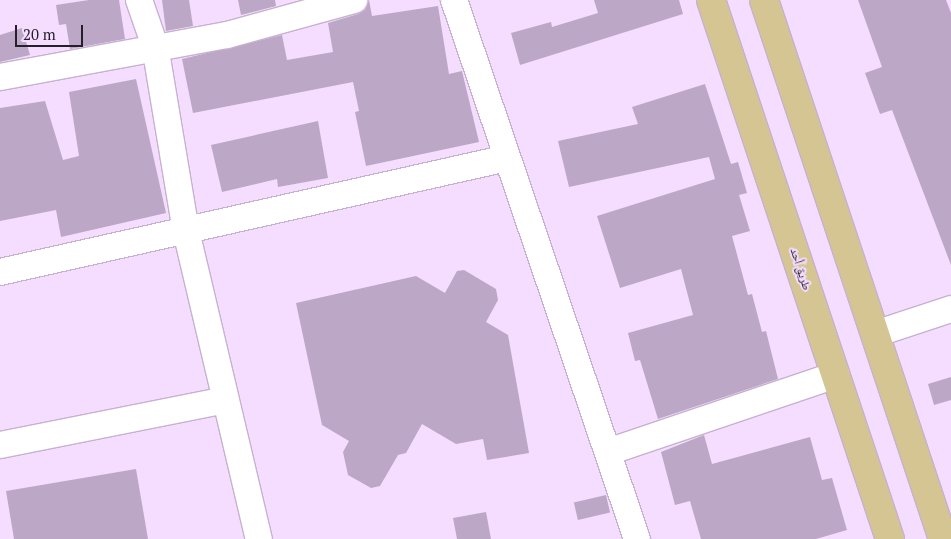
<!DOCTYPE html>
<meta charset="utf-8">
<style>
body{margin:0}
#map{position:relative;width:951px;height:539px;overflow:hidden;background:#f4ddfe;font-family:"PT Serif","Noto Naskh Arabic",serif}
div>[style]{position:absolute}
.building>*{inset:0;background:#bda7c6;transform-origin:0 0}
.roads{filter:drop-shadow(1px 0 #c7b1d0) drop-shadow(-1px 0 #c7b1d0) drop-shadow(0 1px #c7b1d0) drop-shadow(0 -1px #c7b1d0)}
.minor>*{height:26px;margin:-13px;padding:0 13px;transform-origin:13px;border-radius:13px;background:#fff}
.major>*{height:28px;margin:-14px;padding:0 14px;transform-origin:14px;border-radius:14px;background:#d5c593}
span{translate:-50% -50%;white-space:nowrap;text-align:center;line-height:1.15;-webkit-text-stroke:4px #f4ddfe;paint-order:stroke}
.street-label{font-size:12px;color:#261e2a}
.scale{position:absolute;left:15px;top:25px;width:68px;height:22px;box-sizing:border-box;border:2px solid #261e2a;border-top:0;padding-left:6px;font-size:15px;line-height:18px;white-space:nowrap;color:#261e2a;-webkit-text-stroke:4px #f4ddfe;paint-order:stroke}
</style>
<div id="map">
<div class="building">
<i style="clip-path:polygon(89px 0,119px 0,125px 39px,70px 49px,66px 24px,59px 25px,56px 5px)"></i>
<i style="clip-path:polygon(162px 0,189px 0,193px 26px,166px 31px)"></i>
<i style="clip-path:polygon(238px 0,275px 0,276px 6px,241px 15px)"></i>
<i style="clip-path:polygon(369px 0,372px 16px,438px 6px,449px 74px,462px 71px,479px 142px,366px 166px,355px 112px,359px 111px,353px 82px,193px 113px,182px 59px,282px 35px,287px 60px,333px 52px,328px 23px,358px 14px,365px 10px)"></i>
<i style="clip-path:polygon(594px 0,679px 0,683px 14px,520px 65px,511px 33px,551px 22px,552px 27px,598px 13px)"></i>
<i style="clip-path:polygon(858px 0,946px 0,951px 13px,951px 265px,892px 110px,880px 114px,865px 73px,882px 67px)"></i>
<i style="clip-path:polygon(22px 28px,30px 55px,0 62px,0 35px)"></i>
<i style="clip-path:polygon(136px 79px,166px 213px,61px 237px,56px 210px,0 221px,0 108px,45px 101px,63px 160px,79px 156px,69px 92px)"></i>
<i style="clip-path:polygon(705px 84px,731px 164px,738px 162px,747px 193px,739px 195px,750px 231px,732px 236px,748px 295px,752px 294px,762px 332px,766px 331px,778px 379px,658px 419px,640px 360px,635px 361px,628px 333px,693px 315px,681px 269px,620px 288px,597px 216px,715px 179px,709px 157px,569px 187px,558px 141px,638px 124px,632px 107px)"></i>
<i style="clip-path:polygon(318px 121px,328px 178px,278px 187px,277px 179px,222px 192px,211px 145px)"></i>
<i style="clip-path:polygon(464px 270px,496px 289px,498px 300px,486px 322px,508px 335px,529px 453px,487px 460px,483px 439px,456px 444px,422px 424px,406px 453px,398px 455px,380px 486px,371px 488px,348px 475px,343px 452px,349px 441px,322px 425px,296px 303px,416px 276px,445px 293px,457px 271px)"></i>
<i style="clip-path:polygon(951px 377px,951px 400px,934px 405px,928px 384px)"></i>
<i style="clip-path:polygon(704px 435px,712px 464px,810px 437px,822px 480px,832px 478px,847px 530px,816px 539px,701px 539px,690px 501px,675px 505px,661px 452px)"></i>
<i style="clip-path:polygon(136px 469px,148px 539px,14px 539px,6px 491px)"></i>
<i style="left:606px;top:495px;width:18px;height:33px;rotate:77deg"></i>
<i style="clip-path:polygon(486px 512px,491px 539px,457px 539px,453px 518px)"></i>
</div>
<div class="roads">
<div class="minor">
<i style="left:139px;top:0;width:49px;rotate:70.8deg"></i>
<i style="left:155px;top:46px;width:188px;rotate:80.5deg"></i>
<i style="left:186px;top:231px;width:317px;rotate:76.7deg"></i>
<i style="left:454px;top:0;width:569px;rotate:71.25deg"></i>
<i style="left:0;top:77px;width:231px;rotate:-10.5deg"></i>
<i style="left:227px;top:35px;width:132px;rotate:-15.4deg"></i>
<i style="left:0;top:272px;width:520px;rotate:-12.67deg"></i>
<i style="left:875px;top:334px;width:80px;rotate:-18.2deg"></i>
<i style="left:0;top:445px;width:230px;rotate:-11.3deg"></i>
<i style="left:608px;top:452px;width:241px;rotate:-18.7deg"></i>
</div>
<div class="major">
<i style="left:711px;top:0;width:568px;rotate:71.63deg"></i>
<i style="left:764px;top:0;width:568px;rotate:71.63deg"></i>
</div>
</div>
<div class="street-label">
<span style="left:801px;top:269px;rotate:72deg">طريق أحد</span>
</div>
<div class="scale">20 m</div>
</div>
